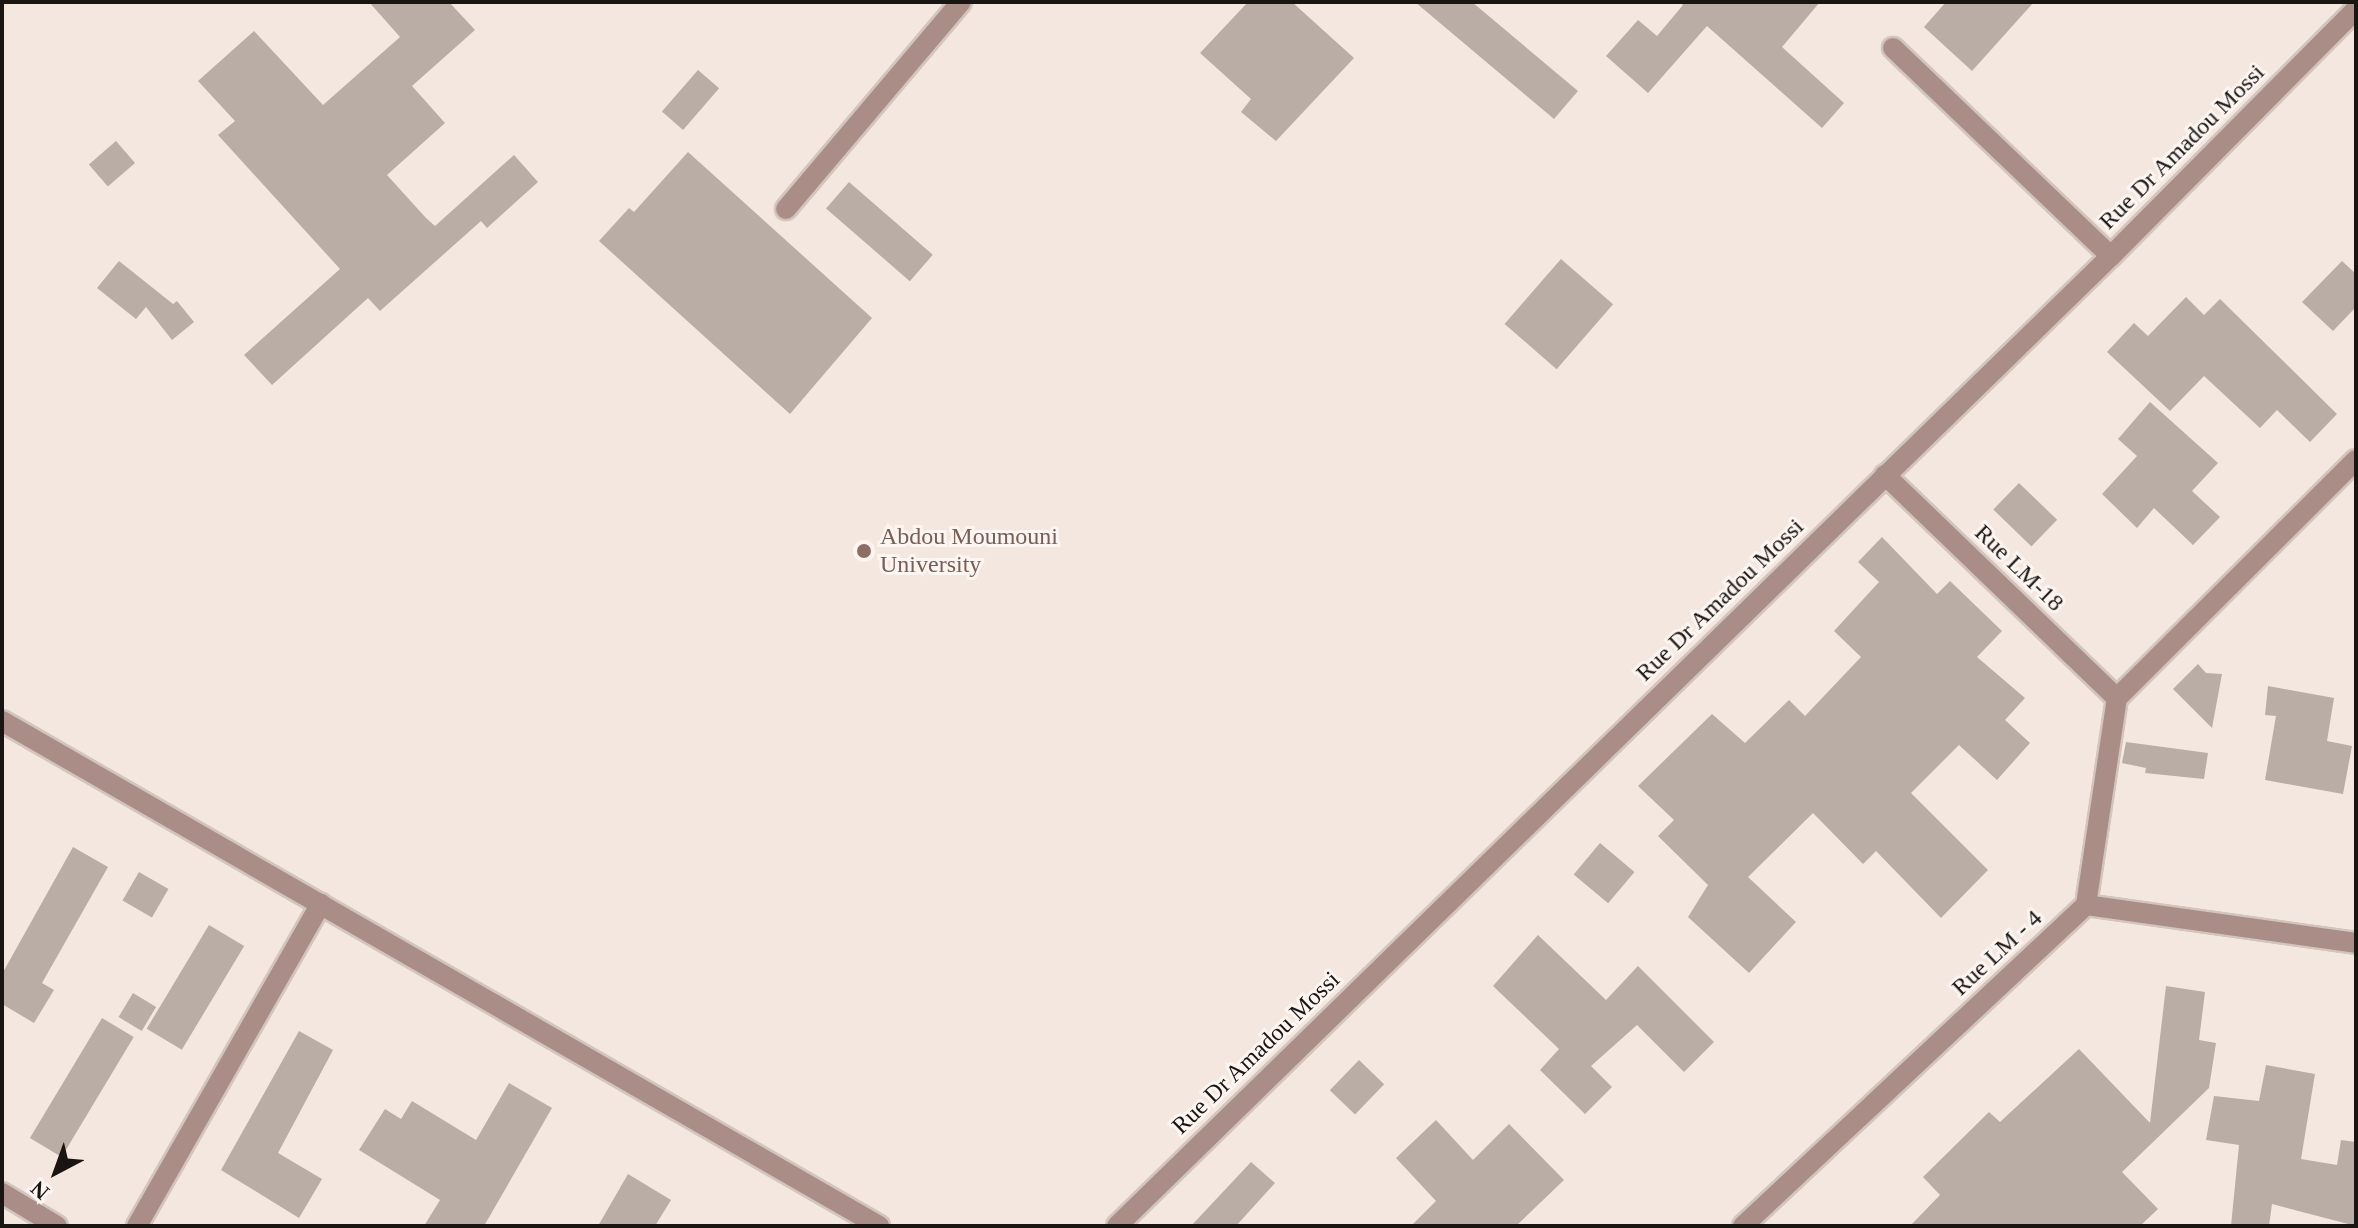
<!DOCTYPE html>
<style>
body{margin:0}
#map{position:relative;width:2358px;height:1228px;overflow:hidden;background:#f4e7df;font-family:"Times New Roman",serif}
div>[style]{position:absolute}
.building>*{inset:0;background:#b9ada6;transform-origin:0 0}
.roads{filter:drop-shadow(2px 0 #d1c5be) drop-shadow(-2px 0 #d1c5be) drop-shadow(0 2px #d1c5be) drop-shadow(0 -2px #d1c5be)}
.minor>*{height:20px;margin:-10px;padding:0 10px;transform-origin:10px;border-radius:10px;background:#a98d86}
.dots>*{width:22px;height:22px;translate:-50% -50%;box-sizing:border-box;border:4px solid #fdf5f1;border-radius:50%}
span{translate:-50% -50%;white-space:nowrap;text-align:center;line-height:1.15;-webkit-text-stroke:6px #fdf5f1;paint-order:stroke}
.street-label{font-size:24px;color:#191512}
.education-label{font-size:24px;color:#785e54}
.left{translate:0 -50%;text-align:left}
.frame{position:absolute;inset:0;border:4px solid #191512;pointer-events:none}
.north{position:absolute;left:16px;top:1132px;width:80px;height:80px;-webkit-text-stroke:6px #fdf5f1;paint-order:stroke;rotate:221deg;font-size:22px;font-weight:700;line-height:32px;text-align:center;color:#191512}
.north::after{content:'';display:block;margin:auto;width:28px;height:36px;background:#191512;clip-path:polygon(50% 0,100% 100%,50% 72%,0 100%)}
</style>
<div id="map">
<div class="building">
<i style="clip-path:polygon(369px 2px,449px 2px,475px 30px,412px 86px,445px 123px,387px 175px,426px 218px,435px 226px,514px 155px,538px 182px,487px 228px,481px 221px,380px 311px,368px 298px,272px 385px,244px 355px,340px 269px,218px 135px,235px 121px,198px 81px,254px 31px,323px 105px,400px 37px)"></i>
<i style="clip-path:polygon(1248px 2px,1292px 2px,1354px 58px,1276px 141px,1241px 112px,1251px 99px,1200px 53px)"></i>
<i style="clip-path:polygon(1415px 2px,1472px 2px,1578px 91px,1554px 119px)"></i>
<i style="clip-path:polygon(1680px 2px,1820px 2px,1782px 47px,1844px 103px,1822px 128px,1707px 26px,1648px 93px,1606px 56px,1638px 20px,1657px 36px,1683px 5px)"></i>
<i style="clip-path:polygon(1946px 2px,2034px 2px,1972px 71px,1924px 27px)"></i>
<i style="left:698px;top:70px;width:28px;height:55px;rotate:41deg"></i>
<i style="left:116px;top:141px;width:29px;height:36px;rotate:49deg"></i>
<i style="clip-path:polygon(688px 152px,872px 318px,790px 414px,599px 241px,629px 208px,634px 212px)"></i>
<i style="left:849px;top:182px;width:111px;height:35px;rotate:41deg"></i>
<i style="left:1561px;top:259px;width:69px;height:86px;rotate:41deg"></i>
<i style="clip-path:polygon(119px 261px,173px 304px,177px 301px,194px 322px,172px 340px,146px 307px,136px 319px,97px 288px)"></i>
<i style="clip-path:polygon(2342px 261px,2356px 274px,2356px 307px,2333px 331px,2302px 302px)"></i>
<i style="clip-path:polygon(2186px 297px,2204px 315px,2220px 299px,2337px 414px,2310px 442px,2277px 410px,2260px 428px,2204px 376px,2170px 411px,2107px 352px,2134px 323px,2148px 336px)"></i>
<i style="clip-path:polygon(2150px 402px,2218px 463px,2192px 491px,2220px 517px,2193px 545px,2154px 508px,2137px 528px,2102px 494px,2137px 456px,2118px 439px)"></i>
<i style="left:2019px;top:483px;width:53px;height:37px;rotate:44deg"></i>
<i style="clip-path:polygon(1882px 537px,1937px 594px,1950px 581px,2002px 631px,1977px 657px,2025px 698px,2005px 720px,2030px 743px,1997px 780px,1959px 745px,1911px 793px,1988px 870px,1941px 918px,1876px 851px,1863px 864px,1813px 813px,1748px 877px,1796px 922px,1749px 973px,1688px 917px,1708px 885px,1658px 836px,1674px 820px,1638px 786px,1712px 714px,1745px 743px,1789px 700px,1805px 716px,1861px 657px,1834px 631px,1879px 582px,1858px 562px)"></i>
<i style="clip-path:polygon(2198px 664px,2206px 673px,2222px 674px,2212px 728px,2173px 689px)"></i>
<i style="clip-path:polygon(2268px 686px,2334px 698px,2327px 741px,2352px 746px,2343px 794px,2265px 780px,2276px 716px,2265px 715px)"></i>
<i style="clip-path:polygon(2126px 742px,2208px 753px,2204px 779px,2145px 773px,2146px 768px,2122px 763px)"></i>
<i style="left:1600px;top:843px;width:45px;height:41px;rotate:40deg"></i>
<i style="clip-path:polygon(73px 847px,108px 867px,42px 983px,54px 990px,34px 1023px,2px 1004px,2px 974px)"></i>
<i style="left:139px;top:872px;width:34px;height:33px;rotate:30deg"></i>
<i style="left:209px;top:925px;width:41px;height:121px;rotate:31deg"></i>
<i style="clip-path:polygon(1538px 935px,1606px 1000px,1638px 966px,1714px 1042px,1684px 1072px,1637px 1025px,1591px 1066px,1612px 1087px,1585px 1114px,1540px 1070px,1559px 1049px,1493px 986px)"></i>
<i style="clip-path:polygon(2166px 986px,2205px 992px,2199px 1040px,2216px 1043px,2209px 1088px,2122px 1172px,2158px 1209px,2140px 1226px,1910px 1226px,1940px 1195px,1923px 1177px,1989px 1112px,2000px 1122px,2079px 1049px,2150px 1123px)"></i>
<i style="left:133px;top:993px;width:27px;height:28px;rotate:31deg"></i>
<i style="left:102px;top:1018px;width:37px;height:140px;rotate:31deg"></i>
<i style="clip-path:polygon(299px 1031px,333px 1050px,278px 1153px,322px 1179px,299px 1218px,221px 1170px)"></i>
<i style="left:1359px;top:1060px;width:35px;height:42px;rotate:44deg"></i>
<i style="clip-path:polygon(2266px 1065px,2315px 1074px,2301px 1159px,2337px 1165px,2341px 1140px,2356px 1142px,2356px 1226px,2272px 1204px,2269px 1226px,2231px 1226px,2239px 1145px,2206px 1140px,2214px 1096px,2259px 1101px)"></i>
<i style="clip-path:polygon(509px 1083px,552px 1108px,484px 1226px,424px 1226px,440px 1200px,359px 1150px,385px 1109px,401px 1119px,412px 1101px,476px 1140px)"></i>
<i style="clip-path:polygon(1436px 1120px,1473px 1160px,1509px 1124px,1564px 1180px,1516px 1226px,1411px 1226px,1436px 1201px,1396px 1158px)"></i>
<i style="clip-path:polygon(1251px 1162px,1275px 1183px,1236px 1226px,1191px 1226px)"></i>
<i style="clip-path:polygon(628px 1174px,671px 1200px,655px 1226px,598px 1226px)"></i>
</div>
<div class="roads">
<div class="minor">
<i style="left:1893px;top:48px;width:301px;rotate:43.7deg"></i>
<i style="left:786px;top:209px;width:271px;rotate:-49.8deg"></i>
<i style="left:1885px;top:475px;width:322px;rotate:43.9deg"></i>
<i style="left:2px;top:721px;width:1012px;rotate:29.93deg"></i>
<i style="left:2086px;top:905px;width:209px;rotate:-81.5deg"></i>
<i style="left:2117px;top:698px;width:337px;rotate:-44.9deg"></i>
<i style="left:2px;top:1193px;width:64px;rotate:31deg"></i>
<i style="left:137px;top:1226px;width:371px;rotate:-60.3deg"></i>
<i style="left:1117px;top:1226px;width:1389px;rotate:-44.3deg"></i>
<i style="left:2111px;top:256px;width:348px;rotate:-45.2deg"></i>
<i style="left:1743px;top:1226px;width:470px;rotate:-43.1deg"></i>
<i style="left:2086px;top:905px;width:273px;rotate:8deg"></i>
</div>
</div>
<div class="dots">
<i style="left:864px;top:551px;background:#8d6e63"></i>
</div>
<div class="street-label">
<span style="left:2182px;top:147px;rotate:-45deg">Rue Dr Amadou Mossi</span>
<span style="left:2019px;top:568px;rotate:44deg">Rue LM-18</span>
<span style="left:1720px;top:600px;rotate:-44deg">Rue Dr Amadou Mossi</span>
<span style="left:1997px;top:953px;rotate:-43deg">Rue LM - 4</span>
<span style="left:1256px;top:1053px;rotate:-44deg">Rue Dr Amadou Mossi</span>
</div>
<div class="education-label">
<span class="left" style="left:880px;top:551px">Abdou Moumouni<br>University</span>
</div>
<div class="frame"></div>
<div class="north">N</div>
</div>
